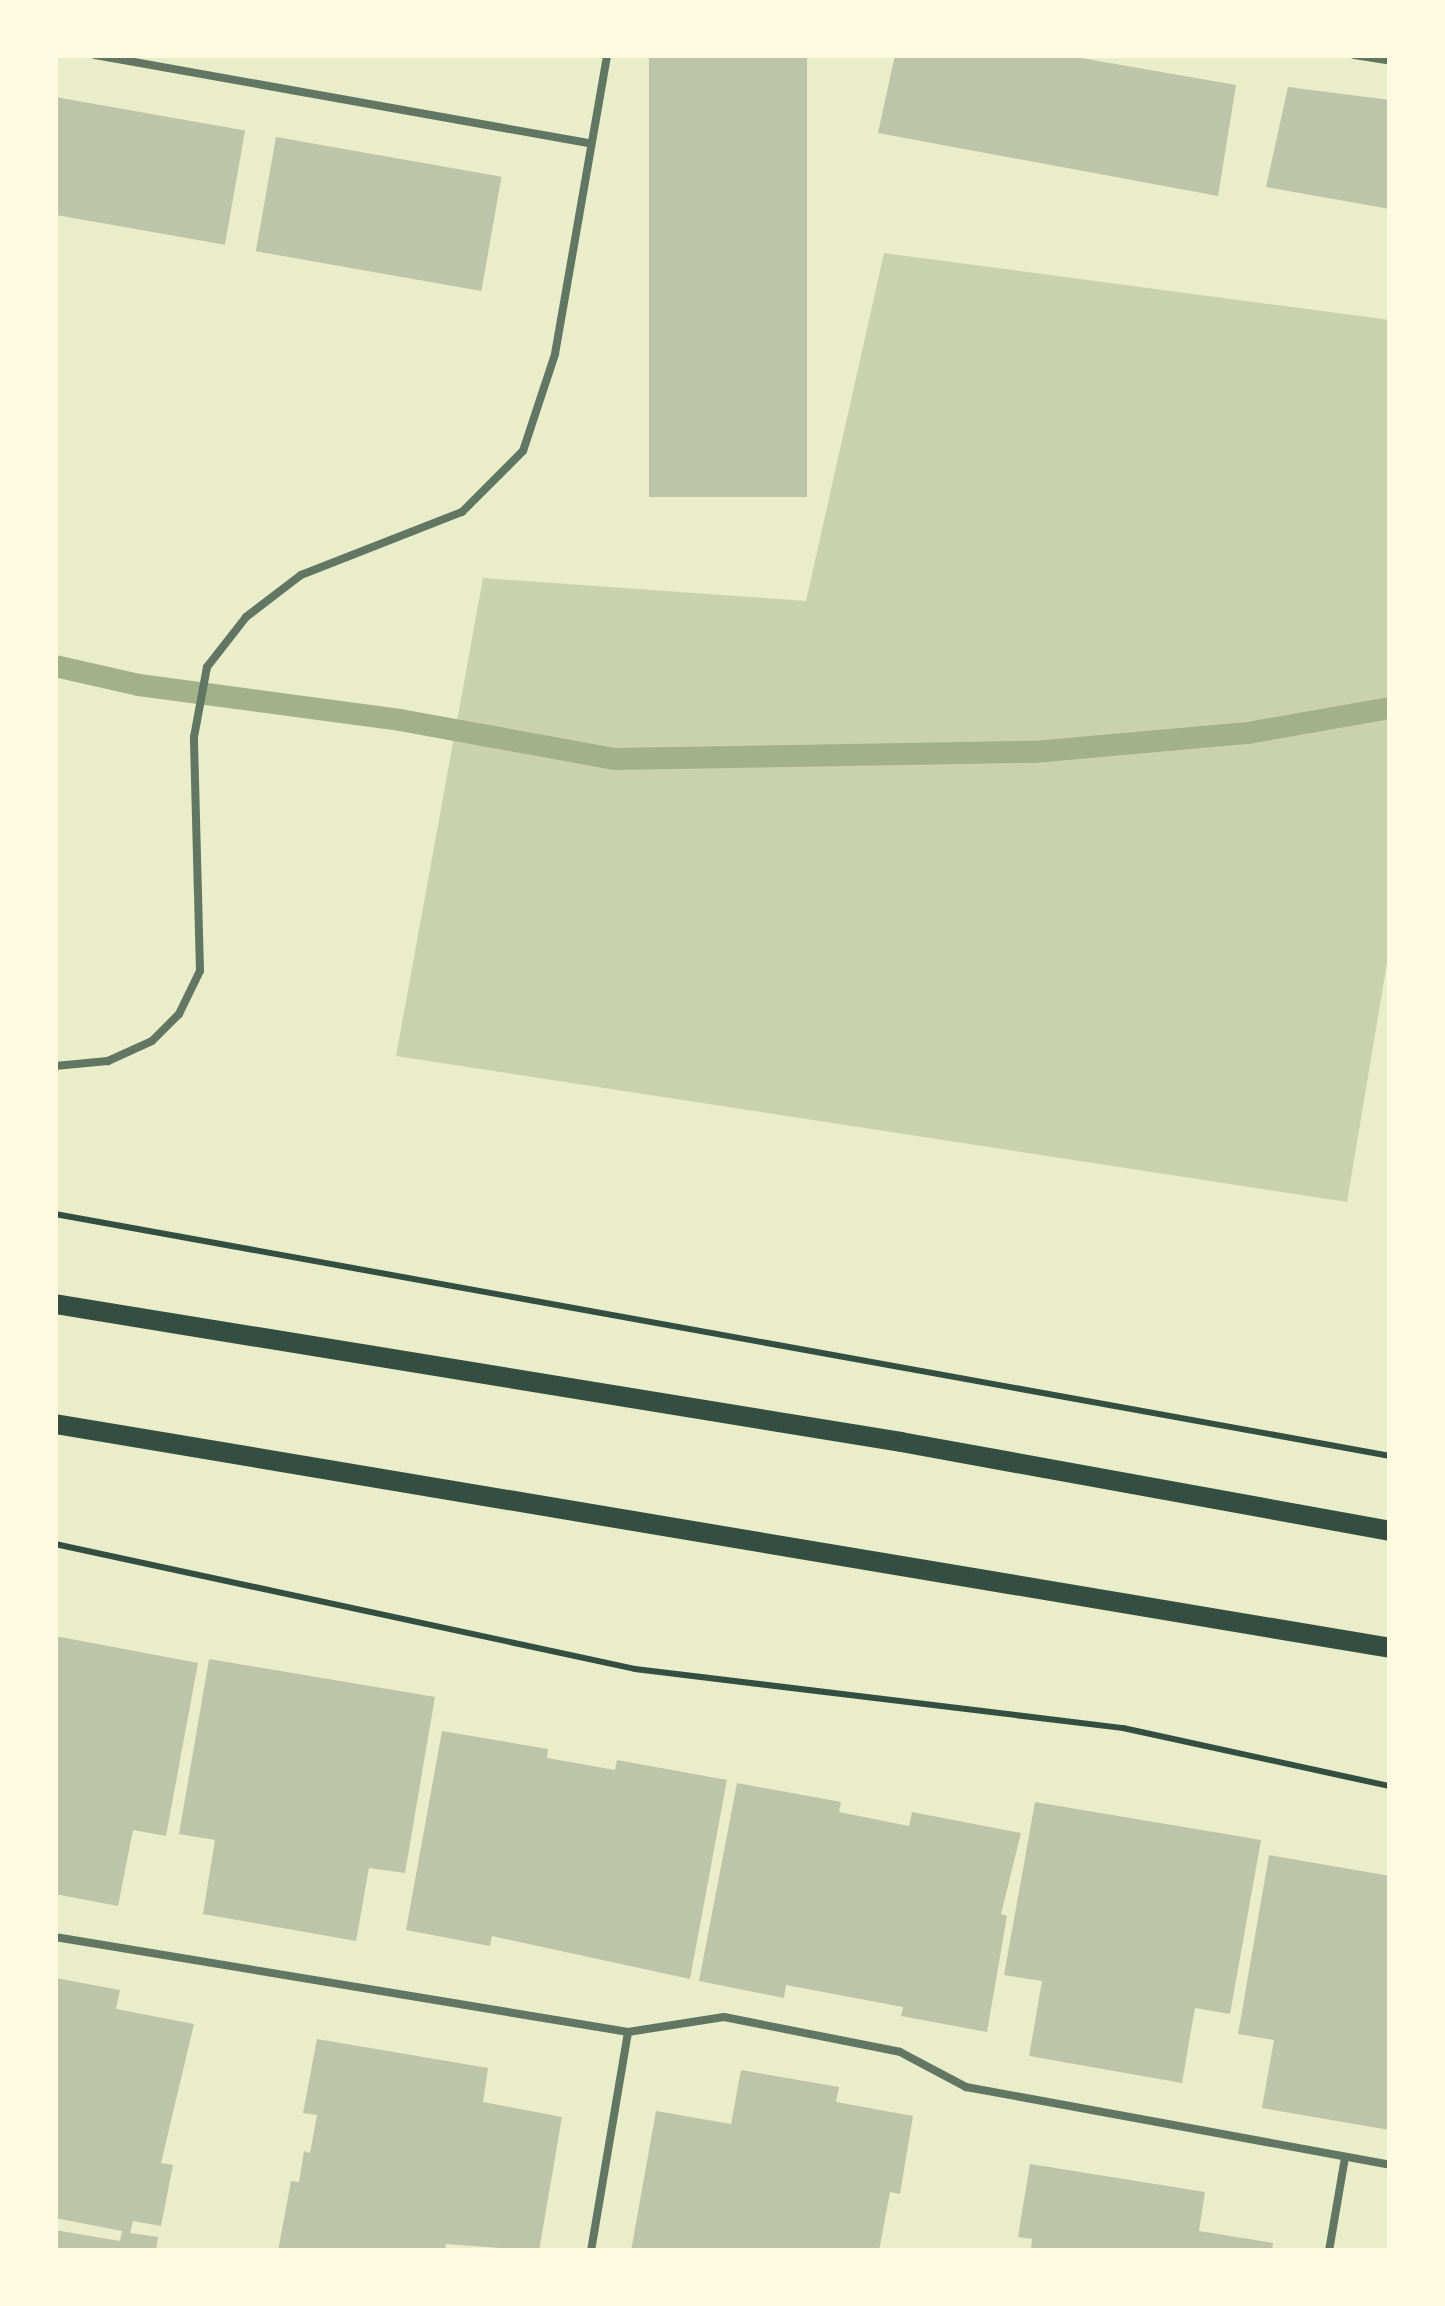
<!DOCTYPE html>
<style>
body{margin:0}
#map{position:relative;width:1445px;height:2306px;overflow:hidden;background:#e9edc9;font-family:"IBM Plex Sans",sans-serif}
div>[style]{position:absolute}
.green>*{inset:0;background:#cad2ad}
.stream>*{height:22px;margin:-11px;padding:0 11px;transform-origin:11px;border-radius:11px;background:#a3b18a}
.building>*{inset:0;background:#bcc5a7;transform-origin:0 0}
.path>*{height:6px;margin:-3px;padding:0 3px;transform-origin:3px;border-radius:3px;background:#344e41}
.service>*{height:8px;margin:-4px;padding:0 4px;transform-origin:4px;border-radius:4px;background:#617663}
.secondary>*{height:20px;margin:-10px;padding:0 10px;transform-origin:10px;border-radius:10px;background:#344e41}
span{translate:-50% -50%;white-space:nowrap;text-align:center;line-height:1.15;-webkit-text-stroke:8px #fefae0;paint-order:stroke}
.frame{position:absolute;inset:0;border:58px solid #fefae0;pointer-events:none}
</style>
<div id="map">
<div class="green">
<i style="clip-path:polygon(884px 253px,1390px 320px,1390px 945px,1347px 1202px,396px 1056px,483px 578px,806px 601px)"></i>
</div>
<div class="stream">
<i style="left:55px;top:666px;width:86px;rotate:12.7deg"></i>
<i style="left:139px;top:685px;width:263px;rotate:7.6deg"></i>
<i style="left:400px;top:720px;width:218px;rotate:10.3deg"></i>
<i style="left:614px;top:759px;width:420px;rotate:-1deg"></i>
<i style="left:1034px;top:752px;width:215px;rotate:-5.1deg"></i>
<i style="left:1248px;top:733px;width:144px;rotate:-10deg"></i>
</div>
<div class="building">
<i style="left:649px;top:55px;width:158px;height:442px"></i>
<i style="clip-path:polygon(895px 55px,1064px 55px,1236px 85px,1218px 196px,878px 133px)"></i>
<i style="clip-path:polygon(1288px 87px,1390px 100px,1390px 209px,1266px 187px)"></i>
<i style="left:55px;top:97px;width:193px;height:116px;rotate:10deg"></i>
<i style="left:276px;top:137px;width:229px;height:116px;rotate:10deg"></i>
<i style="clip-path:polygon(55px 1636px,198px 1663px,166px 1836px,133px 1830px,118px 1906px,55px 1894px)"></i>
<i style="clip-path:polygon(209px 1659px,435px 1697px,405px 1873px,369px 1868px,356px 1941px,203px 1914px,215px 1840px,179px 1834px)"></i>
<i style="clip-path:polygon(442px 1731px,548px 1749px,547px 1758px,615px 1770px,617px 1760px,727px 1780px,690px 1979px,492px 1936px,490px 1946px,406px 1930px)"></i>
<i style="clip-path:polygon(737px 1783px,841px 1802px,839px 1812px,909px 1826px,912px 1812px,1021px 1833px,1001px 1914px,1007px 1916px,987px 2032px,901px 2016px,903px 2007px,786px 1985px,784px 1998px,699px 1981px)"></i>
<i style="clip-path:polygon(1035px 1802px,1261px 1840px,1230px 2014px,1195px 2008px,1182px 2083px,1029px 2056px,1042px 1981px,1004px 1975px)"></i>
<i style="clip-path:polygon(1269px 1855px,1390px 1876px,1390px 2130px,1262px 2108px,1274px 2040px,1238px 2034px)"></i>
<i style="clip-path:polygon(55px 1978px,120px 1990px,116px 2009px,194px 2024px,161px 2163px,173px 2165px,161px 2226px,133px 2221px,130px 2233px,158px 2237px,156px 2251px,55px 2251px,55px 2230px,120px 2241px,122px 2231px,55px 2218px)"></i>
<i style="clip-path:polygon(317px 2039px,488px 2068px,483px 2102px,562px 2117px,539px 2251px,446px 2244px,445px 2251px,278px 2251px,291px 2181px,299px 2182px,304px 2151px,310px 2153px,317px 2115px,303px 2113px)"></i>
<i style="clip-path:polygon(741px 2070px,839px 2087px,836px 2102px,913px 2116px,900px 2194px,890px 2192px,879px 2251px,631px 2251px,656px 2111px,731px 2124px)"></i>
<i style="clip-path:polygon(1030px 2164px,1205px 2192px,1199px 2231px,1273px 2243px,1272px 2251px,1031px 2251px,1032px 2239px,1018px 2237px)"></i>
</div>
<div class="path">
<i style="left:55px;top:1214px;width:1357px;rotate:10.27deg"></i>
<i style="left:55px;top:1544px;width:593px;rotate:12.16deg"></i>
<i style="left:635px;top:1669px;width:492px;rotate:6.9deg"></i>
<i style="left:1123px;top:1728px;width:273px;rotate:12.3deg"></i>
</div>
<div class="service">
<i style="left:95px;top:55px;width:501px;rotate:10.12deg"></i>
<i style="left:1354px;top:55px;width:36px;rotate:9deg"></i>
<i style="left:55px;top:1066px;width:53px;rotate:-5.4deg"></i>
<i style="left:108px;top:1061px;width:48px;rotate:-24.4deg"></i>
<i style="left:152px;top:1041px;width:38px;rotate:-45deg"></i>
<i style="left:179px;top:1014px;width:48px;rotate:-64deg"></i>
<i style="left:200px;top:971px;width:234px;rotate:-91.5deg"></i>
<i style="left:194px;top:737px;width:71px;rotate:-79.5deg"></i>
<i style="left:207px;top:667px;width:63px;rotate:-52deg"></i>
<i style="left:246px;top:617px;width:69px;rotate:-37.4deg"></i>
<i style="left:301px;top:575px;width:173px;rotate:-21.4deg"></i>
<i style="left:462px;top:512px;width:86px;rotate:-45deg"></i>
<i style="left:523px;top:451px;width:102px;rotate:-71.7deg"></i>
<i style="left:555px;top:354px;width:303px;rotate:-80.1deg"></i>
<i style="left:55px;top:1937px;width:581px;rotate:9.41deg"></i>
<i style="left:628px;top:2032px;width:97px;rotate:-8.9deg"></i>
<i style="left:724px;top:2017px;width:179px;rotate:11.2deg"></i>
<i style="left:900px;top:2052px;width:75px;rotate:27.9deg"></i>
<i style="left:966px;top:2087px;width:431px;rotate:10.4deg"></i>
<i style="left:591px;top:2251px;width:222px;rotate:-80.4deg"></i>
<i style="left:1329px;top:2251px;width:95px;rotate:-80.3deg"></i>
</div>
<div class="secondary">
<i style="left:55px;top:1304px;width:857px;rotate:9.26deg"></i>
<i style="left:901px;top:1442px;width:497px;rotate:10.3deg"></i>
<i style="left:55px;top:1424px;width:1354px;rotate:9.52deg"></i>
</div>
<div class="frame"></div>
</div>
